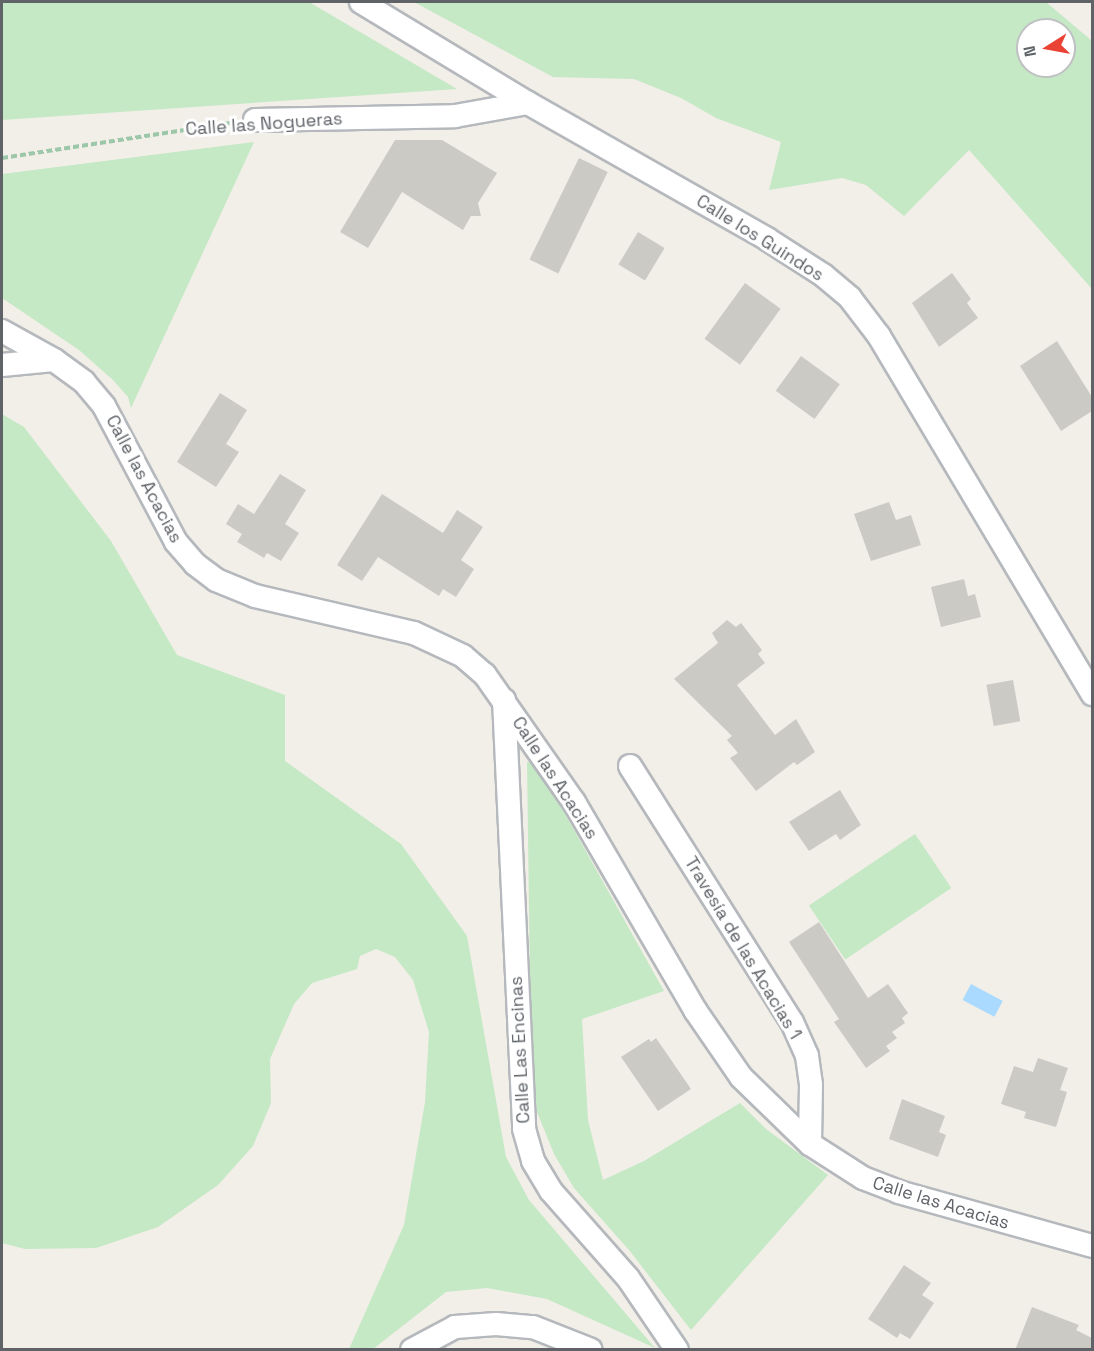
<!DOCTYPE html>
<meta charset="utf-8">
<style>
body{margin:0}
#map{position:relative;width:1094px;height:1351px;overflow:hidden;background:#f1efe8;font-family:"Space Grotesk",sans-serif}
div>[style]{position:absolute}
.green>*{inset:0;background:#c5e8c5;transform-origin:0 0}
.water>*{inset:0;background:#aadaff;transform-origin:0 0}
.building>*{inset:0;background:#cccac5;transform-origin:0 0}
.path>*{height:4px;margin-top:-2px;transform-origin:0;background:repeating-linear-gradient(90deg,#9cc7a9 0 6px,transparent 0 9px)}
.roads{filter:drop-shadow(2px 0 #b5b8bc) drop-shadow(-2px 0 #b5b8bc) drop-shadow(0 2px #b5b8bc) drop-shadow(0 -2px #b5b8bc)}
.minor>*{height:22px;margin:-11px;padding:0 11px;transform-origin:11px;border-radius:11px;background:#fff}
span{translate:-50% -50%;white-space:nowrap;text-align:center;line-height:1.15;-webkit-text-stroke:6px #fff;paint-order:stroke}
.street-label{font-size:18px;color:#5f6368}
.frame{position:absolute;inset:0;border:3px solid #5f6368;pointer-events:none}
.north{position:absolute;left:1016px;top:18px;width:60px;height:60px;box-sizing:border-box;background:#fff;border:2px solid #bfc1c3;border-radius:50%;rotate:259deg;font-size:16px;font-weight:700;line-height:24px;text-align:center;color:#5f6368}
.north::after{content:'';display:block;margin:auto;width:21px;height:27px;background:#ea4335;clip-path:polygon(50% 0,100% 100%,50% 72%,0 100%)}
</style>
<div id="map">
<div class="green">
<i style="clip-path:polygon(2px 2px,309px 2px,457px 89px,2px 120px)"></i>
<i style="clip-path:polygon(evenodd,414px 2px,1046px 2px,1092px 41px,1092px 289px,969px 150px,904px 216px,866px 185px,842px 178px,769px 190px,781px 142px,716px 118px,681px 98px,634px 79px,553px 77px,414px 2px,1028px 30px,1064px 30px,1064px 66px,1028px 66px,1028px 30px)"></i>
<i style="clip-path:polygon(254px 142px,131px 408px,128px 397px,113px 380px,79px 350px,2px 298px,2px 174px)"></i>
<i style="clip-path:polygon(2px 414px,24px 427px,111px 541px,177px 655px,285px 695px,285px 761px,401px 844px,467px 936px,506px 1157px,529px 1200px,655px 1348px,547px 1299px,487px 1288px,446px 1292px,373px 1349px,349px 1349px,404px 1225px,425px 1102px,429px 1032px,413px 980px,395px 957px,376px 949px,360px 956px,357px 969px,312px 983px,294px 1004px,270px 1059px,271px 1103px,253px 1146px,218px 1185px,158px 1227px,96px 1248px,25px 1249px,2px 1243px)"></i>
<i style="clip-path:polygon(527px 762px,536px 762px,664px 991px,582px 1019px,588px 1120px,603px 1180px,644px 1161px,740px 1103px,766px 1129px,828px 1175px,691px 1330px,629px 1250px,574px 1188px,554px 1154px,537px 1112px,531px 1052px)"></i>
<i style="left:915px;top:834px;width:65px;height:128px;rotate:56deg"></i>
</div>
<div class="water">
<i style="left:971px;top:984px;width:36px;height:18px;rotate:28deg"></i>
</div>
<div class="building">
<i style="clip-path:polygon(395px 140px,442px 140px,497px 173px,478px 203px,481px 216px,471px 216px,463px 230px,402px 192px,368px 248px,340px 232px)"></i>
<i style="left:579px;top:158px;width:32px;height:113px;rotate:26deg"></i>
<i style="left:638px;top:232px;width:31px;height:38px;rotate:31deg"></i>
<i style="clip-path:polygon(952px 273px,971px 299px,967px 303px,978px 318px,939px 347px,912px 303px)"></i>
<i style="left:745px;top:283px;width:44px;height:69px;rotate:36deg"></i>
<i style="clip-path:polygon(1057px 341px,1092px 397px,1092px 411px,1061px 431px,1020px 366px)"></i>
<i style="left:801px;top:356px;width:48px;height:43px;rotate:36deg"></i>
<i style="clip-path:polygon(220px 393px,247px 410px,226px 444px,239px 452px,216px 487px,177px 462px)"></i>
<i style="clip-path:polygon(280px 474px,306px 490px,285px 524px,299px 533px,281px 561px,267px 553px,264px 558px,237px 542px,242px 534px,226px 524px,238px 504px,254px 514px)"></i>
<i style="clip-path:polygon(382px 494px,443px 533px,457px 510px,483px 527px,461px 560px,474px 569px,456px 597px,443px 589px,439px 596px,378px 557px,362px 581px,337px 565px)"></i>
<i style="clip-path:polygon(889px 502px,896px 520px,911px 515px,921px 545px,871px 561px,854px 514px)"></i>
<i style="clip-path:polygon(964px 579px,968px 596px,975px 594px,981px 617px,941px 627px,931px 587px)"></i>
<i style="clip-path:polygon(727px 620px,736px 627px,741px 623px,762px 650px,758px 654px,765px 663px,737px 685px,775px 735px,796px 719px,815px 752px,797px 765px,794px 762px,756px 791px,730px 758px,738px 753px,727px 740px,732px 736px,674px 679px,718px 643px,712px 633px)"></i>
<i style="left:1013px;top:680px;width:42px;height:27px;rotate:80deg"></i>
<i style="clip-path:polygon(840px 790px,861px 825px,840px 840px,836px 834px,809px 851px,789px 822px)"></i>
<i style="clip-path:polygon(819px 922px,868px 998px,888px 984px,908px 1013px,902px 1018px,905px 1023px,892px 1032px,897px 1038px,886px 1046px,890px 1051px,866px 1068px,834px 1022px,839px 1019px,789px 942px)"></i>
<i style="clip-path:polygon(656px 1038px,691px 1089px,658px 1111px,621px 1057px,649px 1039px,651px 1042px)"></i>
<i style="clip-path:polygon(1038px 1058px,1068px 1068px,1060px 1090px,1067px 1092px,1056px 1127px,1024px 1118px,1026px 1112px,1001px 1104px,1014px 1066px,1033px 1072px)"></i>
<i style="clip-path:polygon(902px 1099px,945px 1116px,939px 1132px,946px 1135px,938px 1157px,889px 1139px)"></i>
<i style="clip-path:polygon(904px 1265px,931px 1283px,922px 1295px,934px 1303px,910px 1339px,900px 1333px,897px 1338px,868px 1319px)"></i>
<i style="clip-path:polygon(1032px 1307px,1079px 1325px,1076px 1330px,1092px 1338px,1092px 1350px,1015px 1350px)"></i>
</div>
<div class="path">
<i style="left:2px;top:158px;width:231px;rotate:-8.7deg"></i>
</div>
<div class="roads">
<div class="minor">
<i style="left:361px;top:2px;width:195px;rotate:31.2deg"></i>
<i style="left:528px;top:103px;width:275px;rotate:29.6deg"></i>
<i style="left:767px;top:239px;width:67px;rotate:32.7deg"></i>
<i style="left:823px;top:275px;width:35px;rotate:40deg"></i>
<i style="left:850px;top:298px;width:48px;rotate:52.7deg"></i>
<i style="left:879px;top:336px;width:417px;rotate:59.2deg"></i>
<i style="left:255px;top:120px;width:200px;rotate:-1.1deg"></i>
<i style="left:455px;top:116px;width:74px;rotate:-10.1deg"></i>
<i style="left:2px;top:331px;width:60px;rotate:29.1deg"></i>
<i style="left:54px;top:360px;width:37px;rotate:36deg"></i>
<i style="left:84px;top:382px;width:31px;rotate:50deg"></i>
<i style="left:104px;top:406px;width:154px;rotate:62.1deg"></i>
<i style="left:176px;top:542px;width:29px;rotate:49deg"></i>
<i style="left:195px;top:564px;width:26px;rotate:37deg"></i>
<i style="left:216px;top:580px;width:42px;rotate:22.3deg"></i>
<i style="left:255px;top:596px;width:163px;rotate:13.1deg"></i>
<i style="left:414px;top:633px;width:54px;rotate:25.1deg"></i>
<i style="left:463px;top:656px;width:29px;rotate:41deg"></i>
<i style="left:485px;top:675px;width:155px;rotate:55deg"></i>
<i style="left:574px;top:802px;width:241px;rotate:59.8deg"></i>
<i style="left:695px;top:1010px;width:81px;rotate:55.5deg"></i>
<i style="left:741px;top:1077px;width:96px;rotate:44.2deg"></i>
<i style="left:810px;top:1144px;width:63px;rotate:32.7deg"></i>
<i style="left:863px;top:1178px;width:39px;rotate:21deg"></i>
<i style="left:899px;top:1192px;width:200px;rotate:15.6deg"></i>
<i style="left:2px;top:365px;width:52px;rotate:-5.5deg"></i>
<i style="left:504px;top:700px;width:429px;rotate:87.3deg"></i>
<i style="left:524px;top:1129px;width:33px;rotate:74deg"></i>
<i style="left:533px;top:1161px;width:35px;rotate:59deg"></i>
<i style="left:551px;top:1191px;width:116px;rotate:48.5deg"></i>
<i style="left:628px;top:1278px;width:87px;rotate:55.8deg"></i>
<i style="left:630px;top:766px;width:303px;rotate:57.7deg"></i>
<i style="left:792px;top:1022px;width:37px;rotate:66deg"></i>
<i style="left:807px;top:1056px;width:29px;rotate:82deg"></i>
<i style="left:811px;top:1085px;width:59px;rotate:91deg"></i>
<i style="left:412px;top:1350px;width:49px;rotate:-28.1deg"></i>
<i style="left:455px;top:1327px;width:41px;rotate:-4.2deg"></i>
<i style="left:496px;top:1324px;width:37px;rotate:5deg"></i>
<i style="left:533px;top:1327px;width:62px;rotate:21.6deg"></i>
</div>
</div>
<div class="street-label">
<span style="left:264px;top:124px;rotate:-4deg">Calle las Nogueras</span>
<span style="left:760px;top:238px;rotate:32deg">Calle los Guindos</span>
<span style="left:144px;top:479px;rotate:62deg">Calle las Acacias</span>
<span style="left:555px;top:778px;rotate:57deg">Calle las Acacias</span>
<span style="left:743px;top:948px;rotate:59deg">Travesía de las Acacias 1</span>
<span style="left:520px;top:1050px;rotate:-93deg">Calle Las Encinas</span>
<span style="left:941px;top:1203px;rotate:17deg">Calle las Acacias</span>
</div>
<div class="frame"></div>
<div class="north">N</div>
</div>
